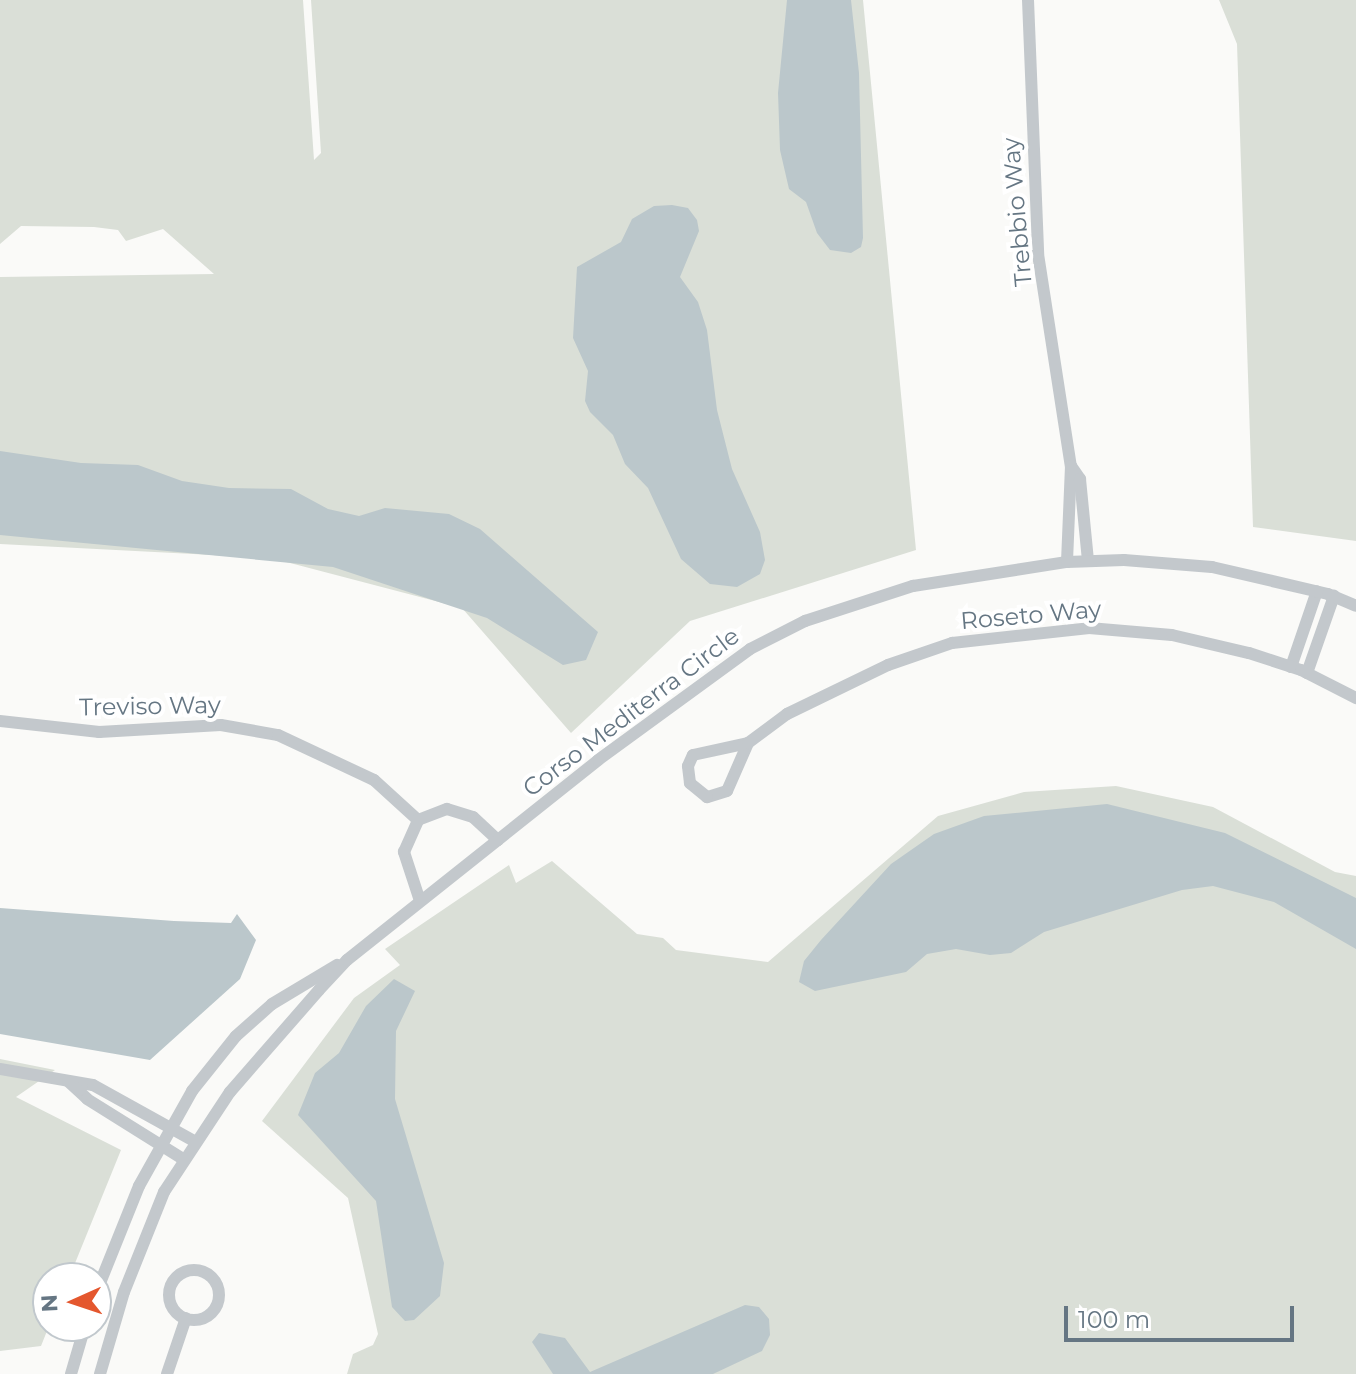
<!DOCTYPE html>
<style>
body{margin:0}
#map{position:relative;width:1356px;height:1374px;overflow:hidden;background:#fafaf8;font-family:Montserrat,sans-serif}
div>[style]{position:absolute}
.green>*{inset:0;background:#dadfd7}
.water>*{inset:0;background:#bbc7cb}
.minor>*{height:12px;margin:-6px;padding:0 6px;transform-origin:6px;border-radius:6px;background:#c3c8cc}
.minor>.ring{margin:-6px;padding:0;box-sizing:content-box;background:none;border:12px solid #c3c8cc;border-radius:50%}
span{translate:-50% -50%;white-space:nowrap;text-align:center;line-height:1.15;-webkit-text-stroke:8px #fff;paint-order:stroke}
.street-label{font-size:24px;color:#657683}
.north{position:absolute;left:32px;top:1262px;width:80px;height:80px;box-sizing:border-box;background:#fff;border:2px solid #c1c8cd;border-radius:50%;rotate:267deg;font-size:22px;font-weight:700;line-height:32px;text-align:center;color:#657683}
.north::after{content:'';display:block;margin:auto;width:28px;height:36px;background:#e4572e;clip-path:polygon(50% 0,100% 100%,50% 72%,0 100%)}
.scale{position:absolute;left:1064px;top:1306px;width:230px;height:36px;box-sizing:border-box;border:4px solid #657683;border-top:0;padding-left:10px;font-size:24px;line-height:28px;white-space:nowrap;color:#657683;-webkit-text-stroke:6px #fff;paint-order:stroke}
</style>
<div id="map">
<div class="green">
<i style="clip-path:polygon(0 0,303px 0,314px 160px,321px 153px,311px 0,863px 0,916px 550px,690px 621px,571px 733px,462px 608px,271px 558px,0 544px,0 277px,214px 274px,163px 229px,126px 241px,118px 230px,94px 227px,21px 226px,0 244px)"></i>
<i style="clip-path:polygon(1219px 0,1356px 0,1356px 541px,1253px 527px,1237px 44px)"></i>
<i style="clip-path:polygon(1116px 786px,1213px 807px,1335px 872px,1356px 876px,1356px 1374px,347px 1374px,353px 1354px,373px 1345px,378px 1334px,348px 1198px,262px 1121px,354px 998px,400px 965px,385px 949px,509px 865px,516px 883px,552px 861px,637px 934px,663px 938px,676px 950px,768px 962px,938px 816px,1024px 792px)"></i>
<i style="clip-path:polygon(0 1059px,55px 1070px,16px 1097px,121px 1150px,69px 1278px,48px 1278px,49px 1326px,41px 1346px,0 1351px)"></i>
</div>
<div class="water">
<i style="clip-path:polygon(787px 0,851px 0,859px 73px,863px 238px,861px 247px,851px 253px,830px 250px,817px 233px,806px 202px,789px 189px,780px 150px,778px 93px)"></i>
<i style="clip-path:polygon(672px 205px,688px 208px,697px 220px,699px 231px,680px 277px,698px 302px,707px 330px,717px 410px,732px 469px,760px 532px,765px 560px,760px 574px,737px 587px,710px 584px,681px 559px,648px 488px,625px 464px,613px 435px,590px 412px,585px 401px,588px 371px,573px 338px,577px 267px,621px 242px,632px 219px,654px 206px)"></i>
<i style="clip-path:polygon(0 451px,81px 463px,138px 465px,182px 481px,229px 488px,291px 489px,328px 509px,359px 516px,385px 508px,449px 514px,480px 529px,598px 632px,586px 660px,563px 665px,487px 618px,333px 567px,0 535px)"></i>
<i style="clip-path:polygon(1107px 804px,1225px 833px,1356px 898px,1356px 949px,1274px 902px,1213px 886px,1182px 890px,1044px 932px,1011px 953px,990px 955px,956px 949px,927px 954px,906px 972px,815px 991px,799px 982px,804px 961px,821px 940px,891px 864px,934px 834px,984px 816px)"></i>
<i style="clip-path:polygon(0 908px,174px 921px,231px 923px,237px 914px,256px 940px,240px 979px,150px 1060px,0 1034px)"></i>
<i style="clip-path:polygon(394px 979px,415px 991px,396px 1031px,395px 1099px,444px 1263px,440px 1296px,414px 1320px,405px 1321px,392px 1307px,376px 1201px,298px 1115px,315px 1073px,339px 1053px,366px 1006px)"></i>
<i style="clip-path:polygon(745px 1305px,759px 1307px,769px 1319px,770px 1335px,762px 1351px,713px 1374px,553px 1374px,532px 1342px,539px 1333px,565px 1338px,590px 1372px)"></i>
</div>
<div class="minor">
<i style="left:1028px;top:0;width:254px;rotate:87.7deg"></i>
<i style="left:1038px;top:254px;width:215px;rotate:81.2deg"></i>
<i style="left:1071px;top:466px;width:96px;rotate:92.4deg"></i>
<i style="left:1071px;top:466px;width:16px;rotate:55deg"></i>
<i style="left:1080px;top:479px;width:82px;rotate:84.4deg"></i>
<i style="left:1291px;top:667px;width:80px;rotate:-71.1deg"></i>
<i style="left:1307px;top:673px;width:82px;rotate:-70.7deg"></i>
<i style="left:0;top:721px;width:100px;rotate:6.3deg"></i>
<i style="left:99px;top:732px;width:122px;rotate:-3.3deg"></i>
<i style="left:221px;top:725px;width:58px;rotate:10deg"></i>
<i style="left:278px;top:735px;width:106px;rotate:25.1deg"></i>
<i style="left:374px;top:780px;width:59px;rotate:42.3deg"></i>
<i style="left:748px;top:743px;width:52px;rotate:113.6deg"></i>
<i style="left:727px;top:791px;width:21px;rotate:163deg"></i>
<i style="left:707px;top:797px;width:22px;rotate:-141deg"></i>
<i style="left:690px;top:783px;width:17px;rotate:-97deg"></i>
<i style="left:688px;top:766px;width:12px;rotate:-66deg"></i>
<i style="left:693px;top:755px;width:56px;rotate:-12.3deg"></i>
<i style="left:748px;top:743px;width:49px;rotate:-36.6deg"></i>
<i style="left:787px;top:714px;width:112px;rotate:-25.9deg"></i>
<i style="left:888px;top:665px;width:68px;rotate:-19deg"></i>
<i style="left:952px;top:643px;width:138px;rotate:-6.2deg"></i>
<i style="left:1089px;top:628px;width:83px;rotate:4.8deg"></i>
<i style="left:1172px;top:635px;width:79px;rotate:13.2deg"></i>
<i style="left:1249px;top:653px;width:55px;rotate:18.1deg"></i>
<i style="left:1301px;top:670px;width:62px;rotate:27deg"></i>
<i style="left:420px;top:901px;width:52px;rotate:-108.1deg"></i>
<i style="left:404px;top:852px;width:35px;rotate:-66deg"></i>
<i style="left:418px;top:820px;width:31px;rotate:-21deg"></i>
<i style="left:447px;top:809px;width:27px;rotate:17deg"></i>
<i style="left:473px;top:817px;width:34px;rotate:43deg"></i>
<i style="left:0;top:1069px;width:94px;rotate:9.8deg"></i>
<i style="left:93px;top:1085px;width:115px;rotate:29deg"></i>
<i style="left:68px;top:1081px;width:26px;rotate:43deg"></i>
<i style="left:87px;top:1099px;width:113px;rotate:32deg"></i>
<i class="ring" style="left:169px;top:1270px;width:38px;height:38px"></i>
<i style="left:96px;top:1293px;width:115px;rotate:-68.1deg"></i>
<i style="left:139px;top:1186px;width:109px;rotate:-60.8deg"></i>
<i style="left:192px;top:1091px;width:70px;rotate:-51.3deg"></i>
<i style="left:236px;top:1036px;width:48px;rotate:-41.6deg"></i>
<i style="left:272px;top:1004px;width:76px;rotate:-31deg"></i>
<i style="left:71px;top:1374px;width:50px;rotate:-73.7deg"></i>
<i style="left:100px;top:1374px;width:85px;rotate:-73.7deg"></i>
<i style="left:124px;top:1292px;width:108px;rotate:-68.2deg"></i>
<i style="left:164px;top:1192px;width:120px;rotate:-56.6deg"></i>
<i style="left:230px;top:1092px;width:135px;rotate:-48.9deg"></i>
<i style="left:319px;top:990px;width:41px;rotate:-47deg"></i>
<i style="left:347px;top:960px;width:321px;rotate:-38.5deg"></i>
<i style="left:598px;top:760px;width:188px;rotate:-36.1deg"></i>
<i style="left:750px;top:649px;width:62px;rotate:-27deg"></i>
<i style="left:805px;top:621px;width:114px;rotate:-18deg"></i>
<i style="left:913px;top:586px;width:156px;rotate:-8.9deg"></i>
<i style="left:1067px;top:562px;width:57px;rotate:-2deg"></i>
<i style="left:1124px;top:560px;width:88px;rotate:4.5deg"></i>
<i style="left:1212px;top:567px;width:119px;rotate:13.1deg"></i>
<i style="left:1328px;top:594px;width:30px;rotate:23deg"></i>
<i style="left:167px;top:1374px;width:59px;rotate:-71.3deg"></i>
</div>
<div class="street-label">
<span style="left:1017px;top:212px;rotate:-95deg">Trebbio Way</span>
<span style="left:1031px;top:615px;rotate:-5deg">Roseto Way</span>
<span style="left:150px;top:706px;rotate:-1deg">Treviso Way</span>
<span style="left:631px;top:712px;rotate:-37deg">Corso Mediterra Circle</span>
</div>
<div class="north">N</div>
<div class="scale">100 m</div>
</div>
